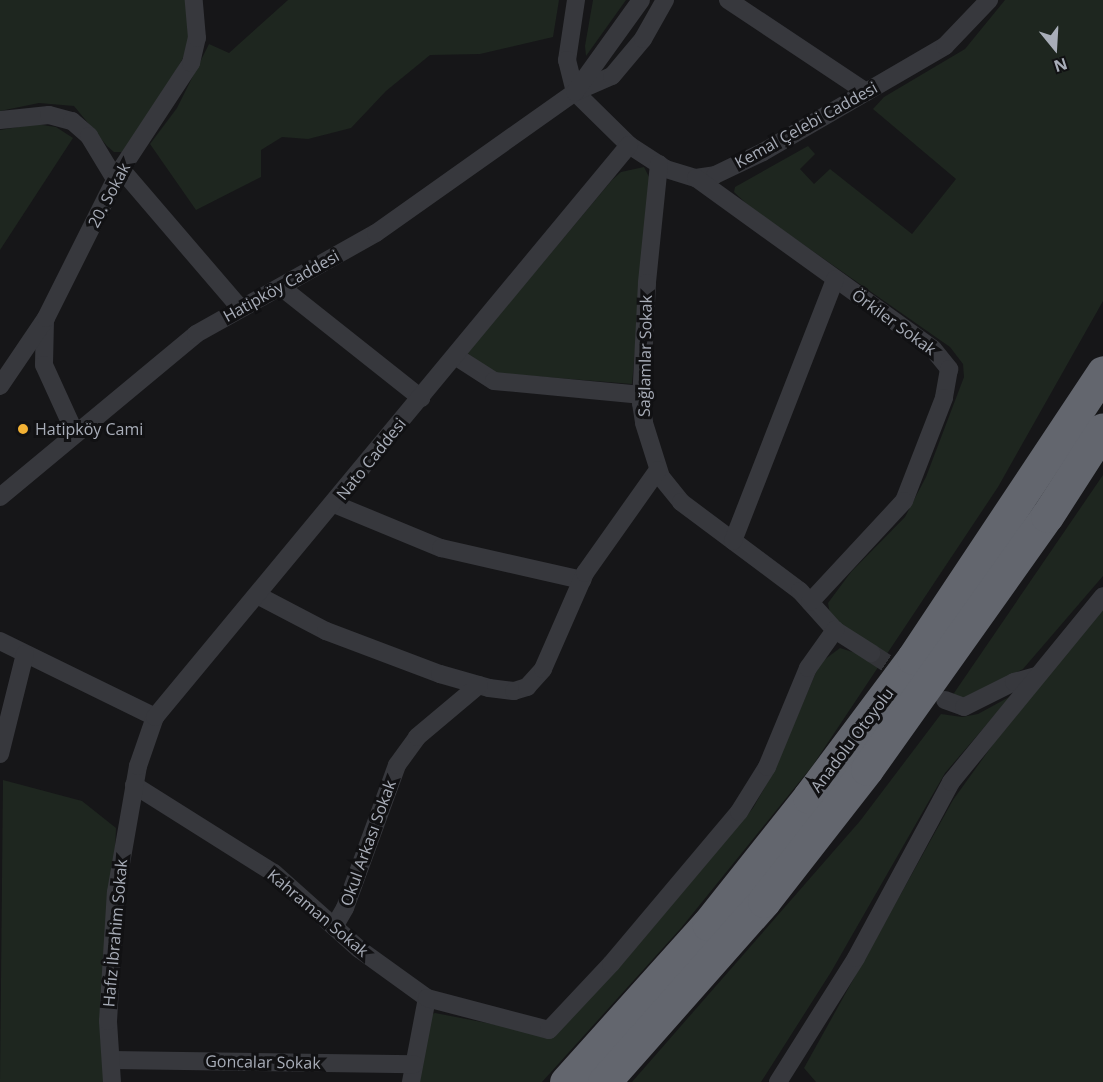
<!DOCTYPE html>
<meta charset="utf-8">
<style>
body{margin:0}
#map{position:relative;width:1103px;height:1082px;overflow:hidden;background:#161618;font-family:"Open Sans",sans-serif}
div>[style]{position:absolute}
.green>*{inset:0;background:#1e261f}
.street-tunnel>*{height:18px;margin-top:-9px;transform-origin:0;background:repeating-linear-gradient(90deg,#333438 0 18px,transparent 0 27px)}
.street>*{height:18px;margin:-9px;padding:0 9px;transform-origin:9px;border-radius:9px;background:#37383d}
.highway>*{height:33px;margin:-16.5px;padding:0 16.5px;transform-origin:16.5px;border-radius:16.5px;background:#63666e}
.dots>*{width:16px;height:16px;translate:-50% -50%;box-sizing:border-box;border:3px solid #111113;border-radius:50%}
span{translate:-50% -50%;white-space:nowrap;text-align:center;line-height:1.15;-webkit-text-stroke:6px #111113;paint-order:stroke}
.street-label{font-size:16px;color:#a8adb8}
.poi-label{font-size:16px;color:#a8adb8}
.left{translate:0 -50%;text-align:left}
.north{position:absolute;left:1025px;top:18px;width:60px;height:60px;-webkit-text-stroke:4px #111113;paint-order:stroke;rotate:162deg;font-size:16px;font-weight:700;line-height:24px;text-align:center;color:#a8adb8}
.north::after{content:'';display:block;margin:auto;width:21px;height:27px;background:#a8adb8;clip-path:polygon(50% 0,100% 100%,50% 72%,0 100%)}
</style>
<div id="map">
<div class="green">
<i style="clip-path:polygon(0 0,186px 0,189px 38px,184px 56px,163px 95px,122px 152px,114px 152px,107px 146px,74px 106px,39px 103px,0 111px)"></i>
<i style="clip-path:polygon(288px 0,559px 0,553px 37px,480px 54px,430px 55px,386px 91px,351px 128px,308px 139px,282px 137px,261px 150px,261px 177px,196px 210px,150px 144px,177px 108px,209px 44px,229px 53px)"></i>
<i style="clip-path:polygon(593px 0,626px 0,586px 56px,585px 46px)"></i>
<i style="clip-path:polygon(1005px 0,1103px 0,1103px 301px,998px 487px,813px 765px,681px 928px,542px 1082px,418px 1082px,430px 1015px,435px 1013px,555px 1036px,624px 962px,753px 808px,773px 773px,820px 663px,840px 648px,868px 657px,830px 614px,828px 603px,851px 572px,905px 517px,926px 477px,964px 377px,963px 364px,950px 347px,751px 208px,734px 192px,735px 187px,808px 146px,815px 154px,800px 169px,814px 184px,830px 169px,912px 234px,956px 179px,873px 109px,884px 97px,965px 49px)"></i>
<i style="clip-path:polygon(36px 124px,56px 127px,73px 138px,0 250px,0 130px)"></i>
<i style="clip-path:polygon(644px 167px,650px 179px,632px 384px,495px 373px,467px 353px,612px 180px,621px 172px)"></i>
<i style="clip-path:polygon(1103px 475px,1103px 576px,1023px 669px,965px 700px,952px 696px)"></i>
<i style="clip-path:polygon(1103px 608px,1103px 1082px,816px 1082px,804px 1068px,953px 800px,994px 743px)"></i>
<i style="clip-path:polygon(1011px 696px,945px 773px,831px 972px,761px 1082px,632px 1082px,860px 821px,941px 714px,962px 717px,978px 714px)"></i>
<i style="clip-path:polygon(3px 780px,82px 801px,116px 828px,105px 1082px,0 1082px)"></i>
</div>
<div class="street-tunnel">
<i style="left:871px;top:653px;width:44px;rotate:33deg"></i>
</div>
<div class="street">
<i style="left:576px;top:0;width:61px;rotate:98.5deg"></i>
<i style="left:567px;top:60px;width:33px;rotate:76deg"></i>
<i style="left:575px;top:92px;width:76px;rotate:44.5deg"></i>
<i style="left:629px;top:145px;width:44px;rotate:33deg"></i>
<i style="left:666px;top:169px;width:31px;rotate:17deg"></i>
<i style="left:696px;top:178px;width:19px;rotate:-9deg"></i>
<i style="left:715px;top:175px;width:53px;rotate:-25.6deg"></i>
<i style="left:763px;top:152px;width:211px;rotate:-30.2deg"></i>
<i style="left:945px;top:46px;width:64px;rotate:-46.3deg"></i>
<i style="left:728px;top:0;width:166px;rotate:33.7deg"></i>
<i style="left:575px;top:92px;width:40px;rotate:-23.4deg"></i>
<i style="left:612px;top:76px;width:48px;rotate:-50deg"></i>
<i style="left:643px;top:39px;width:45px;rotate:-60.6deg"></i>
<i style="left:0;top:120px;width:49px;rotate:-5.8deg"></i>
<i style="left:49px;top:115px;width:24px;rotate:15deg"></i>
<i style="left:72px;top:121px;width:23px;rotate:41deg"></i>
<i style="left:89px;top:136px;width:50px;rotate:58.8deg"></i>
<i style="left:659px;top:164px;width:120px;rotate:95.8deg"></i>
<i style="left:647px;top:283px;width:120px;rotate:92.9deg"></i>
<i style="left:641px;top:403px;width:20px;rotate:81deg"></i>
<i style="left:644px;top:423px;width:57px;rotate:72.5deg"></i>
<i style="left:661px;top:477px;width:32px;rotate:51deg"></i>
<i style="left:681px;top:502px;width:149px;rotate:36.8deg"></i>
<i style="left:800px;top:591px;width:52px;rotate:48.1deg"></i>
<i style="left:835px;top:630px;width:43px;rotate:32.6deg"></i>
<i style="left:121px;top:169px;width:183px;rotate:49.4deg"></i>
<i style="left:696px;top:178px;width:292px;rotate:35.8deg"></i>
<i style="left:933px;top:349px;width:26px;rotate:51deg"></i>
<i style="left:949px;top:369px;width:29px;rotate:100deg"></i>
<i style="left:944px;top:398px;width:110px;rotate:111.2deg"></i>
<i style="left:904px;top:501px;width:138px;rotate:132.9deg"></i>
<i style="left:281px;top:287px;width:179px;rotate:38.4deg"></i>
<i style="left:45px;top:320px;width:45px;rotate:91.3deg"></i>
<i style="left:44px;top:365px;width:75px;rotate:65.5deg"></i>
<i style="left:455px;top:356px;width:46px;rotate:32.7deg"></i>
<i style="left:494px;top:381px;width:149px;rotate:5.4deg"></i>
<i style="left:0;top:386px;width:82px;rotate:-55.9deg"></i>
<i style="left:46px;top:318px;width:161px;rotate:-63.4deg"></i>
<i style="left:118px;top:174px;width:133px;rotate:-56.7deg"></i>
<i style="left:191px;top:63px;width:26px;rotate:-77deg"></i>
<i style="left:197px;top:38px;width:38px;rotate:-95deg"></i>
<i style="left:0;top:497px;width:255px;rotate:-39.7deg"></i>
<i style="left:196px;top:334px;width:206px;rotate:-29.3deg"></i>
<i style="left:376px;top:233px;width:244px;rotate:-35.3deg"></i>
<i style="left:575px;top:92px;width:113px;rotate:-54.3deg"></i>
<i style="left:334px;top:504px;width:116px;rotate:22.4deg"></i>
<i style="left:441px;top:548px;width:145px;rotate:12.8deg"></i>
<i style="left:733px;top:541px;width:281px;rotate:-68.7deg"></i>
<i style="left:259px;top:596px;width:76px;rotate:27.6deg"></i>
<i style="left:326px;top:631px;width:122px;rotate:20.7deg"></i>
<i style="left:440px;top:674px;width:51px;rotate:15.9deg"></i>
<i style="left:489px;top:688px;width:25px;rotate:7deg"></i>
<i style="left:514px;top:691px;width:14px;rotate:-17deg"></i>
<i style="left:527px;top:687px;width:24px;rotate:-48deg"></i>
<i style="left:543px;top:669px;width:105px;rotate:-66.4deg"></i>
<i style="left:585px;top:573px;width:126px;rotate:-54.7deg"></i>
<i style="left:0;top:641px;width:173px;rotate:26.1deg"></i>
<i style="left:945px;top:700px;width:20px;rotate:20deg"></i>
<i style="left:964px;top:707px;width:56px;rotate:-26.6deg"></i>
<i style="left:1014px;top:682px;width:23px;rotate:-15deg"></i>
<i style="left:0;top:754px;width:103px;rotate:-76deg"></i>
<i style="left:134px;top:785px;width:165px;rotate:32.2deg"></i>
<i style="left:274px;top:873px;width:114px;rotate:41.8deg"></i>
<i style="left:359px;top:949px;width:84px;rotate:35.8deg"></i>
<i style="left:427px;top:998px;width:86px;rotate:100.8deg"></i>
<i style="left:334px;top:927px;width:22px;rotate:-60deg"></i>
<i style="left:345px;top:908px;width:152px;rotate:-70deg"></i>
<i style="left:397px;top:765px;width:34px;rotate:-54deg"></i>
<i style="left:417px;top:737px;width:81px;rotate:-40deg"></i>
<i style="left:427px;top:998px;width:126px;rotate:14.7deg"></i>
<i style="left:549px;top:1030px;width:91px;rotate:-46.8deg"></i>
<i style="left:611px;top:964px;width:199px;rotate:-49.9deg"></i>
<i style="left:739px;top:812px;width:53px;rotate:-58.1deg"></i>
<i style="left:767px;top:767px;width:107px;rotate:-67.5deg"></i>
<i style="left:808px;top:668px;width:47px;rotate:-54.6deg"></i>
<i style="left:111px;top:1060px;width:303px;rotate:0.8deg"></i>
<i style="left:112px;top:1082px;width:61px;rotate:-93.8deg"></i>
<i style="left:108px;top:1021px;width:129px;rotate:-86.5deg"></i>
<i style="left:116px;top:892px;width:128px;rotate:-80.1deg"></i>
<i style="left:138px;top:766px;width:52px;rotate:-70.9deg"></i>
<i style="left:155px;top:717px;width:743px;rotate:-50.35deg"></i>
<i style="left:778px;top:1082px;width:146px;rotate:-57.8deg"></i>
<i style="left:856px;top:958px;width:200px;rotate:-61.6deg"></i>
<i style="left:951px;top:782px;width:240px;rotate:-50.7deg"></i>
</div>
<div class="highway">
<i style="left:566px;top:1082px;width:212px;rotate:-48.1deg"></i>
<i style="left:708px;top:924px;width:162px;rotate:-51.5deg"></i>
<i style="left:809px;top:797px;width:174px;rotate:-53.2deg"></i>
<i style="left:913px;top:658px;width:343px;rotate:-56.4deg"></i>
<i style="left:604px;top:1082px;width:242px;rotate:-48.5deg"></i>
<i style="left:764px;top:901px;width:167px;rotate:-52deg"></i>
<i style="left:867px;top:769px;width:310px;rotate:-54.6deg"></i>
<i style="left:1047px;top:516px;width:103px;rotate:-57.2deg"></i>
</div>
<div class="dots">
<i style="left:23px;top:429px;background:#f2b134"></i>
</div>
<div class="street-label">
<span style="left:806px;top:125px;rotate:-29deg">Kemal Çelebi Caddesi</span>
<span style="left:109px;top:195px;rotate:-62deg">20. Sokak</span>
<span style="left:281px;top:286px;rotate:-29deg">Hatipköy Caddesi</span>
<span style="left:894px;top:322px;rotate:36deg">Örkiler Sokak</span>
<span style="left:645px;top:356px;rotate:-89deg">Sağlamlar Sokak</span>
<span style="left:371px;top:459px;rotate:-51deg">Nato Caddesi</span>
<span style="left:852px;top:740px;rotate:-53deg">Anadolu Otoyolu</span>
<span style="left:368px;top:843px;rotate:-70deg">Okul Arkası Sokak</span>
<span style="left:318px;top:913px;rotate:40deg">Kahraman Sokak</span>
<span style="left:115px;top:933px;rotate:-85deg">Hafız İbrahim Sokak</span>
<span style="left:263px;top:1062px;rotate:1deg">Goncalar Sokak</span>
</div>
<div class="poi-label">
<span class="left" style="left:35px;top:429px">Hatipköy Cami</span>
</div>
<div class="north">N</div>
</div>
